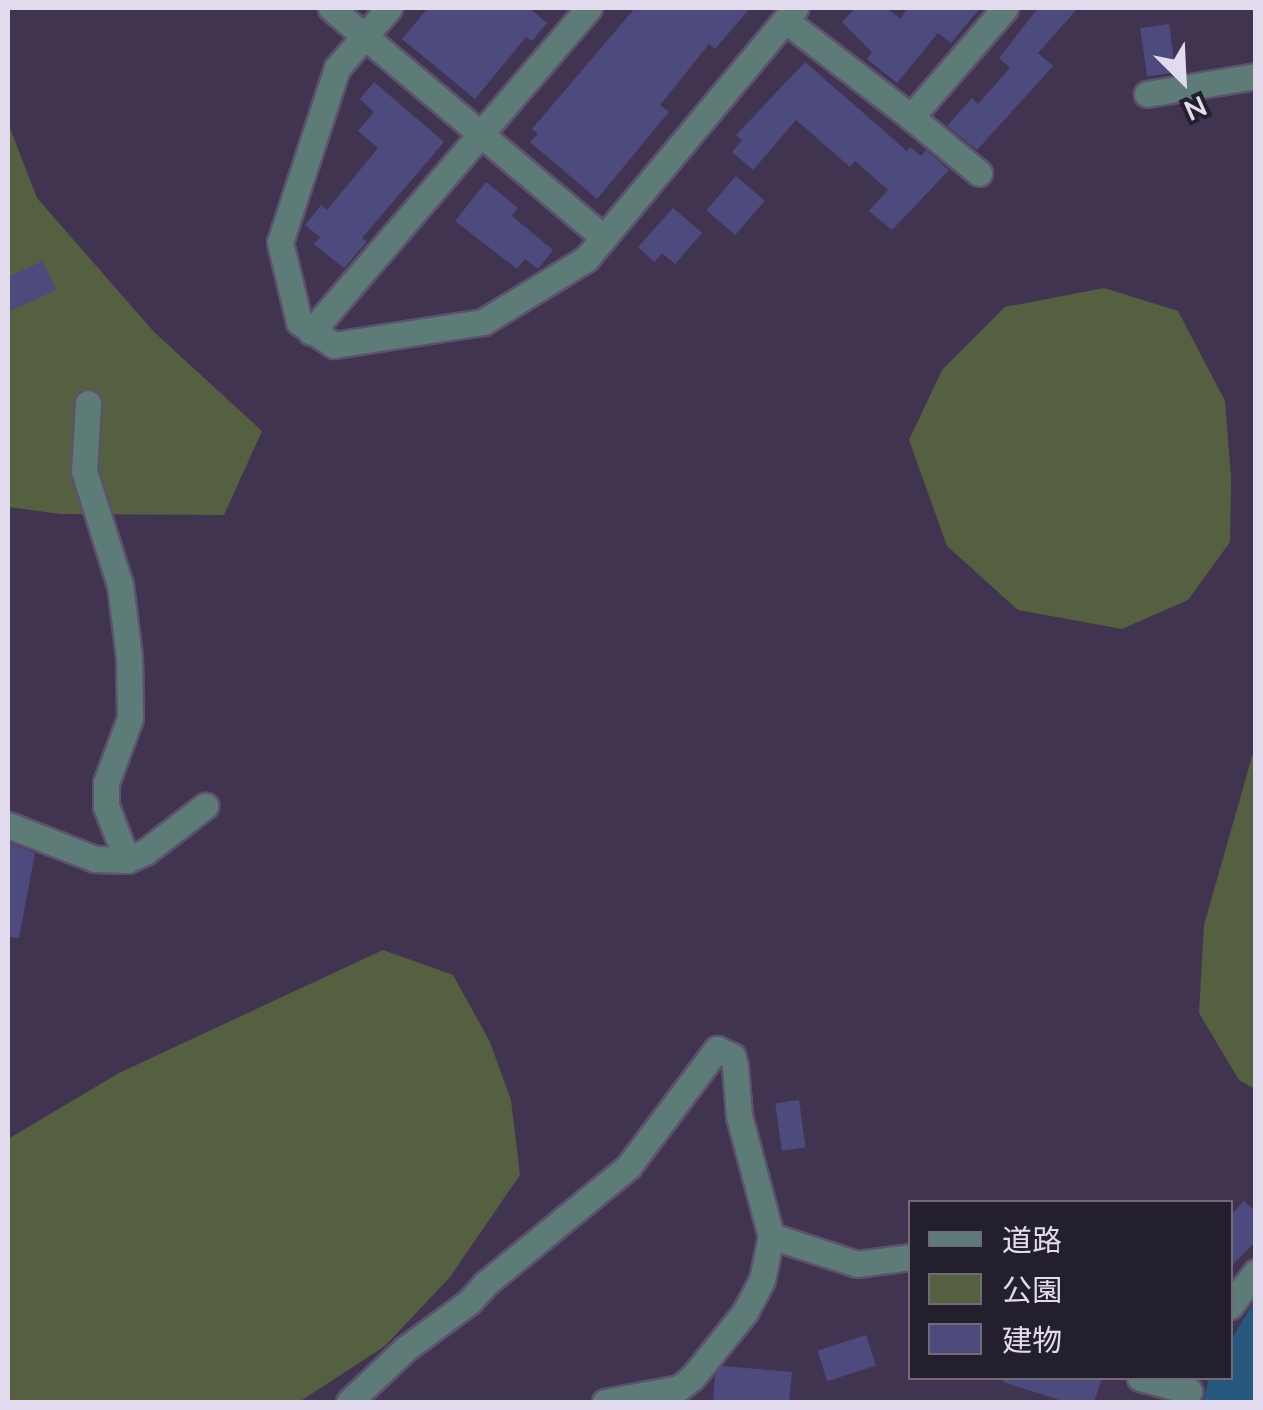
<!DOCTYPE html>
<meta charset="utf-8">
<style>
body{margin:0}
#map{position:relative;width:1263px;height:1410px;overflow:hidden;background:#403451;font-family:"Nunito Sans","Noto Sans JP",sans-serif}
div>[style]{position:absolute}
.green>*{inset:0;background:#556041}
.water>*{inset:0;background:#26587d}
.building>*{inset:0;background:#4d4b7d;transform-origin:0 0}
.roads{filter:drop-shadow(2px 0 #5d526d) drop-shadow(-2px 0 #5d526d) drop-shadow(0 2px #5d526d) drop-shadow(0 -2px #5d526d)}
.minor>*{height:25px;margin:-12.5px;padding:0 12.5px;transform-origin:12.5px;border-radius:12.5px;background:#5d7c77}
span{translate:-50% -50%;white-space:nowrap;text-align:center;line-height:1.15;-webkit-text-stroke:10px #241f2c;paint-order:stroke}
.frame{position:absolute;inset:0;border:10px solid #e2dbed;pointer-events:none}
.legend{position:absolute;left:908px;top:1200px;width:325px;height:180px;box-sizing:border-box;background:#241f2c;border:2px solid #706a79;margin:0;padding:12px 18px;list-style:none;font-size:30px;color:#e2dbed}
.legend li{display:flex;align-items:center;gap:20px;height:50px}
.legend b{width:50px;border:2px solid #706a79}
.north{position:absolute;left:1133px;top:30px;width:100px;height:100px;-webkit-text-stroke:8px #241f2c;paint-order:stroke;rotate:156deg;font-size:28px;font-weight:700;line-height:40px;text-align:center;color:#e2dbed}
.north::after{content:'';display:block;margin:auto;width:35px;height:45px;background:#e2dbed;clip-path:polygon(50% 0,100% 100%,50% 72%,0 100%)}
</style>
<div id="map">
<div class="green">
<i style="clip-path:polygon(8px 123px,37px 198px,154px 332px,262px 431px,224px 515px,61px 514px,8px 507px)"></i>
<i style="clip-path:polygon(1104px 288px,1178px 311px,1225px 401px,1231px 478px,1230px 542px,1188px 600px,1122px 629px,1018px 610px,947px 546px,909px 440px,942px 370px,1005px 307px)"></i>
<i style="clip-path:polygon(1255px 746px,1255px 1089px,1239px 1080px,1199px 1013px,1204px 925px)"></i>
<i style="clip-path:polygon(383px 950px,453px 975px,490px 1042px,511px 1100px,520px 1175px,450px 1277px,385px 1346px,299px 1402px,8px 1402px,8px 1139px,119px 1073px)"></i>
</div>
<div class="water">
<i style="clip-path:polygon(1255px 1300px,1255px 1402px,1203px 1402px,1209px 1378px,1230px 1378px,1231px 1340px)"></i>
</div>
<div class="building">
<i style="clip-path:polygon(428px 8px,529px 8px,547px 23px,532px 41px,526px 37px,475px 99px,402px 39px)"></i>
<i style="clip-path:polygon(635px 8px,750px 8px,715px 49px,709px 44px,660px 105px,669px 112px,597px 199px,530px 142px,538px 134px,532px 129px)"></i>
<i style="clip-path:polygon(855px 8px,886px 8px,901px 19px,907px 8px,980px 8px,951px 43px,938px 33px,897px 83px,867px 59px,872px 52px,842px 22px)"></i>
<i style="clip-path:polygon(1038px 8px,1078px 8px,1038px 53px,1053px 66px,977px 150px,947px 126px,972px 98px,978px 104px,1010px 68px,999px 58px)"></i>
<i style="left:1169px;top:24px;width:49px;height:29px;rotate:82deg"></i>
<i style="clip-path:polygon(805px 62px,907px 151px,910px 147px,921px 156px,926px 150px,949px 170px,892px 230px,869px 211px,888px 190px,855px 161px,850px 167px,796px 120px,753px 170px,732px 152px,742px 140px,736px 135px)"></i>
<i style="clip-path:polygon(374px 82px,444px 142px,362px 238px,367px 242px,344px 268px,314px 244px,320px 237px,305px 225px,321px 205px,327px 210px,378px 148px,358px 131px,374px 112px,360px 99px)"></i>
<i style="left:736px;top:176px;width:38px;height:45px;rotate:41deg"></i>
<i style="clip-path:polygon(486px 182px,518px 208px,512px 216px,553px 250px,538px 269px,525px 259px,517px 269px,455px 221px)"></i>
<i style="clip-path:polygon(673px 208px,702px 233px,675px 264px,662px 253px,654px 262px,638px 247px)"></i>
<i style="clip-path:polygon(43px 261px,56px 290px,8px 312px,8px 277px)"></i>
<i style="clip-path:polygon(8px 842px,35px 853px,19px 938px,8px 937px)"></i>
<i style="left:799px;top:1100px;width:48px;height:24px;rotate:82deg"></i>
<i style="clip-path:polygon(1244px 1201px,1256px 1212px,1256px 1241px,1230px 1267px,1230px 1216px)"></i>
<i style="left:866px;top:1335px;width:32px;height:51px;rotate:72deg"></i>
<i style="clip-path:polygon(722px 1366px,792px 1372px,789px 1402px,713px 1402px,715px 1375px)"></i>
<i style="clip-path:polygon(1004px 1378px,1102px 1378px,1094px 1402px,1066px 1402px,1003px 1382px)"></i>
</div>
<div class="roads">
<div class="minor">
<i style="left:331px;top:8px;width:356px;rotate:40.1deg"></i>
<i style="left:389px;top:8px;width:79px;rotate:130.9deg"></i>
<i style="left:337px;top:68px;width:183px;rotate:108.1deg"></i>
<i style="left:280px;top:242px;width:82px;rotate:76.6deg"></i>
<i style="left:299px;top:322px;width:42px;rotate:33.3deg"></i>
<i style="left:334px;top:345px;width:151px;rotate:-8.8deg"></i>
<i style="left:483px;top:322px;width:121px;rotate:-31.5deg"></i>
<i style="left:586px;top:259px;width:327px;rotate:-50.2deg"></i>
<i style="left:785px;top:20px;width:159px;rotate:37.6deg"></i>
<i style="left:911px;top:117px;width:144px;rotate:-49.2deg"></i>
<i style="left:1147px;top:94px;width:110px;rotate:-9.4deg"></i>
<i style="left:911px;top:117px;width:88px;rotate:39.5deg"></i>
<i style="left:311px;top:332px;width:427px;rotate:-49.4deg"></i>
<i style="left:8px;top:825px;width:93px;rotate:21.3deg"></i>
<i style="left:95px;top:859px;width:32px;rotate:2deg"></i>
<i style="left:127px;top:860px;width:58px;rotate:-111.3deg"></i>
<i style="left:106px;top:806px;width:23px;rotate:-90deg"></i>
<i style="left:106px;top:783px;width:69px;rotate:-69.7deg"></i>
<i style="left:130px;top:718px;width:61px;rotate:-90.9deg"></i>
<i style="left:129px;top:657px;width:73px;rotate:-97.1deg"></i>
<i style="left:120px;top:585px;width:120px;rotate:-107.5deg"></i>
<i style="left:84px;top:471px;width:68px;rotate:-86.6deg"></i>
<i style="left:127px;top:860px;width:20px;rotate:-24deg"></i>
<i style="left:145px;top:852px;width:76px;rotate:-37.5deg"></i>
<i style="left:1230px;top:1306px;width:43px;rotate:-52.6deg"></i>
<i style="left:1140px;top:1378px;width:51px;rotate:14.9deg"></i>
<i style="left:349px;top:1402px;width:77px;rotate:-43.4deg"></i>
<i style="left:405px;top:1349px;width:79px;rotate:-36.3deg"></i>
<i style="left:469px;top:1302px;width:24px;rotate:-48deg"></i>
<i style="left:485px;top:1284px;width:185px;rotate:-39.3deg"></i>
<i style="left:628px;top:1167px;width:148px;rotate:-53deg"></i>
<i style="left:717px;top:1049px;width:17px;rotate:25deg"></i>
<i style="left:732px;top:1056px;width:10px;rotate:73deg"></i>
<i style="left:735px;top:1066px;width:50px;rotate:85.4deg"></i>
<i style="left:739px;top:1116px;width:124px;rotate:75.1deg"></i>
<i style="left:771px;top:1236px;width:90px;rotate:18deg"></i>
<i style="left:857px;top:1264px;width:53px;rotate:-7.5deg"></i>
<i style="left:605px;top:1402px;width:75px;rotate:-10.7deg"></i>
<i style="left:679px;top:1388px;width:16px;rotate:-38deg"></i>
<i style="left:692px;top:1378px;width:85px;rotate:-51.2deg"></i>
<i style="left:745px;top:1312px;width:36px;rotate:-62deg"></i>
<i style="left:762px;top:1280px;width:45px;rotate:-78.4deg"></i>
</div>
</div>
<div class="frame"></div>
<ul class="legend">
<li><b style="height:12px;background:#5d7c77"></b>道路</li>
<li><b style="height:28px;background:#556041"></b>公園</li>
<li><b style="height:28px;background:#4d4b7d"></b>建物</li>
</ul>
<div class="north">N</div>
</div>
